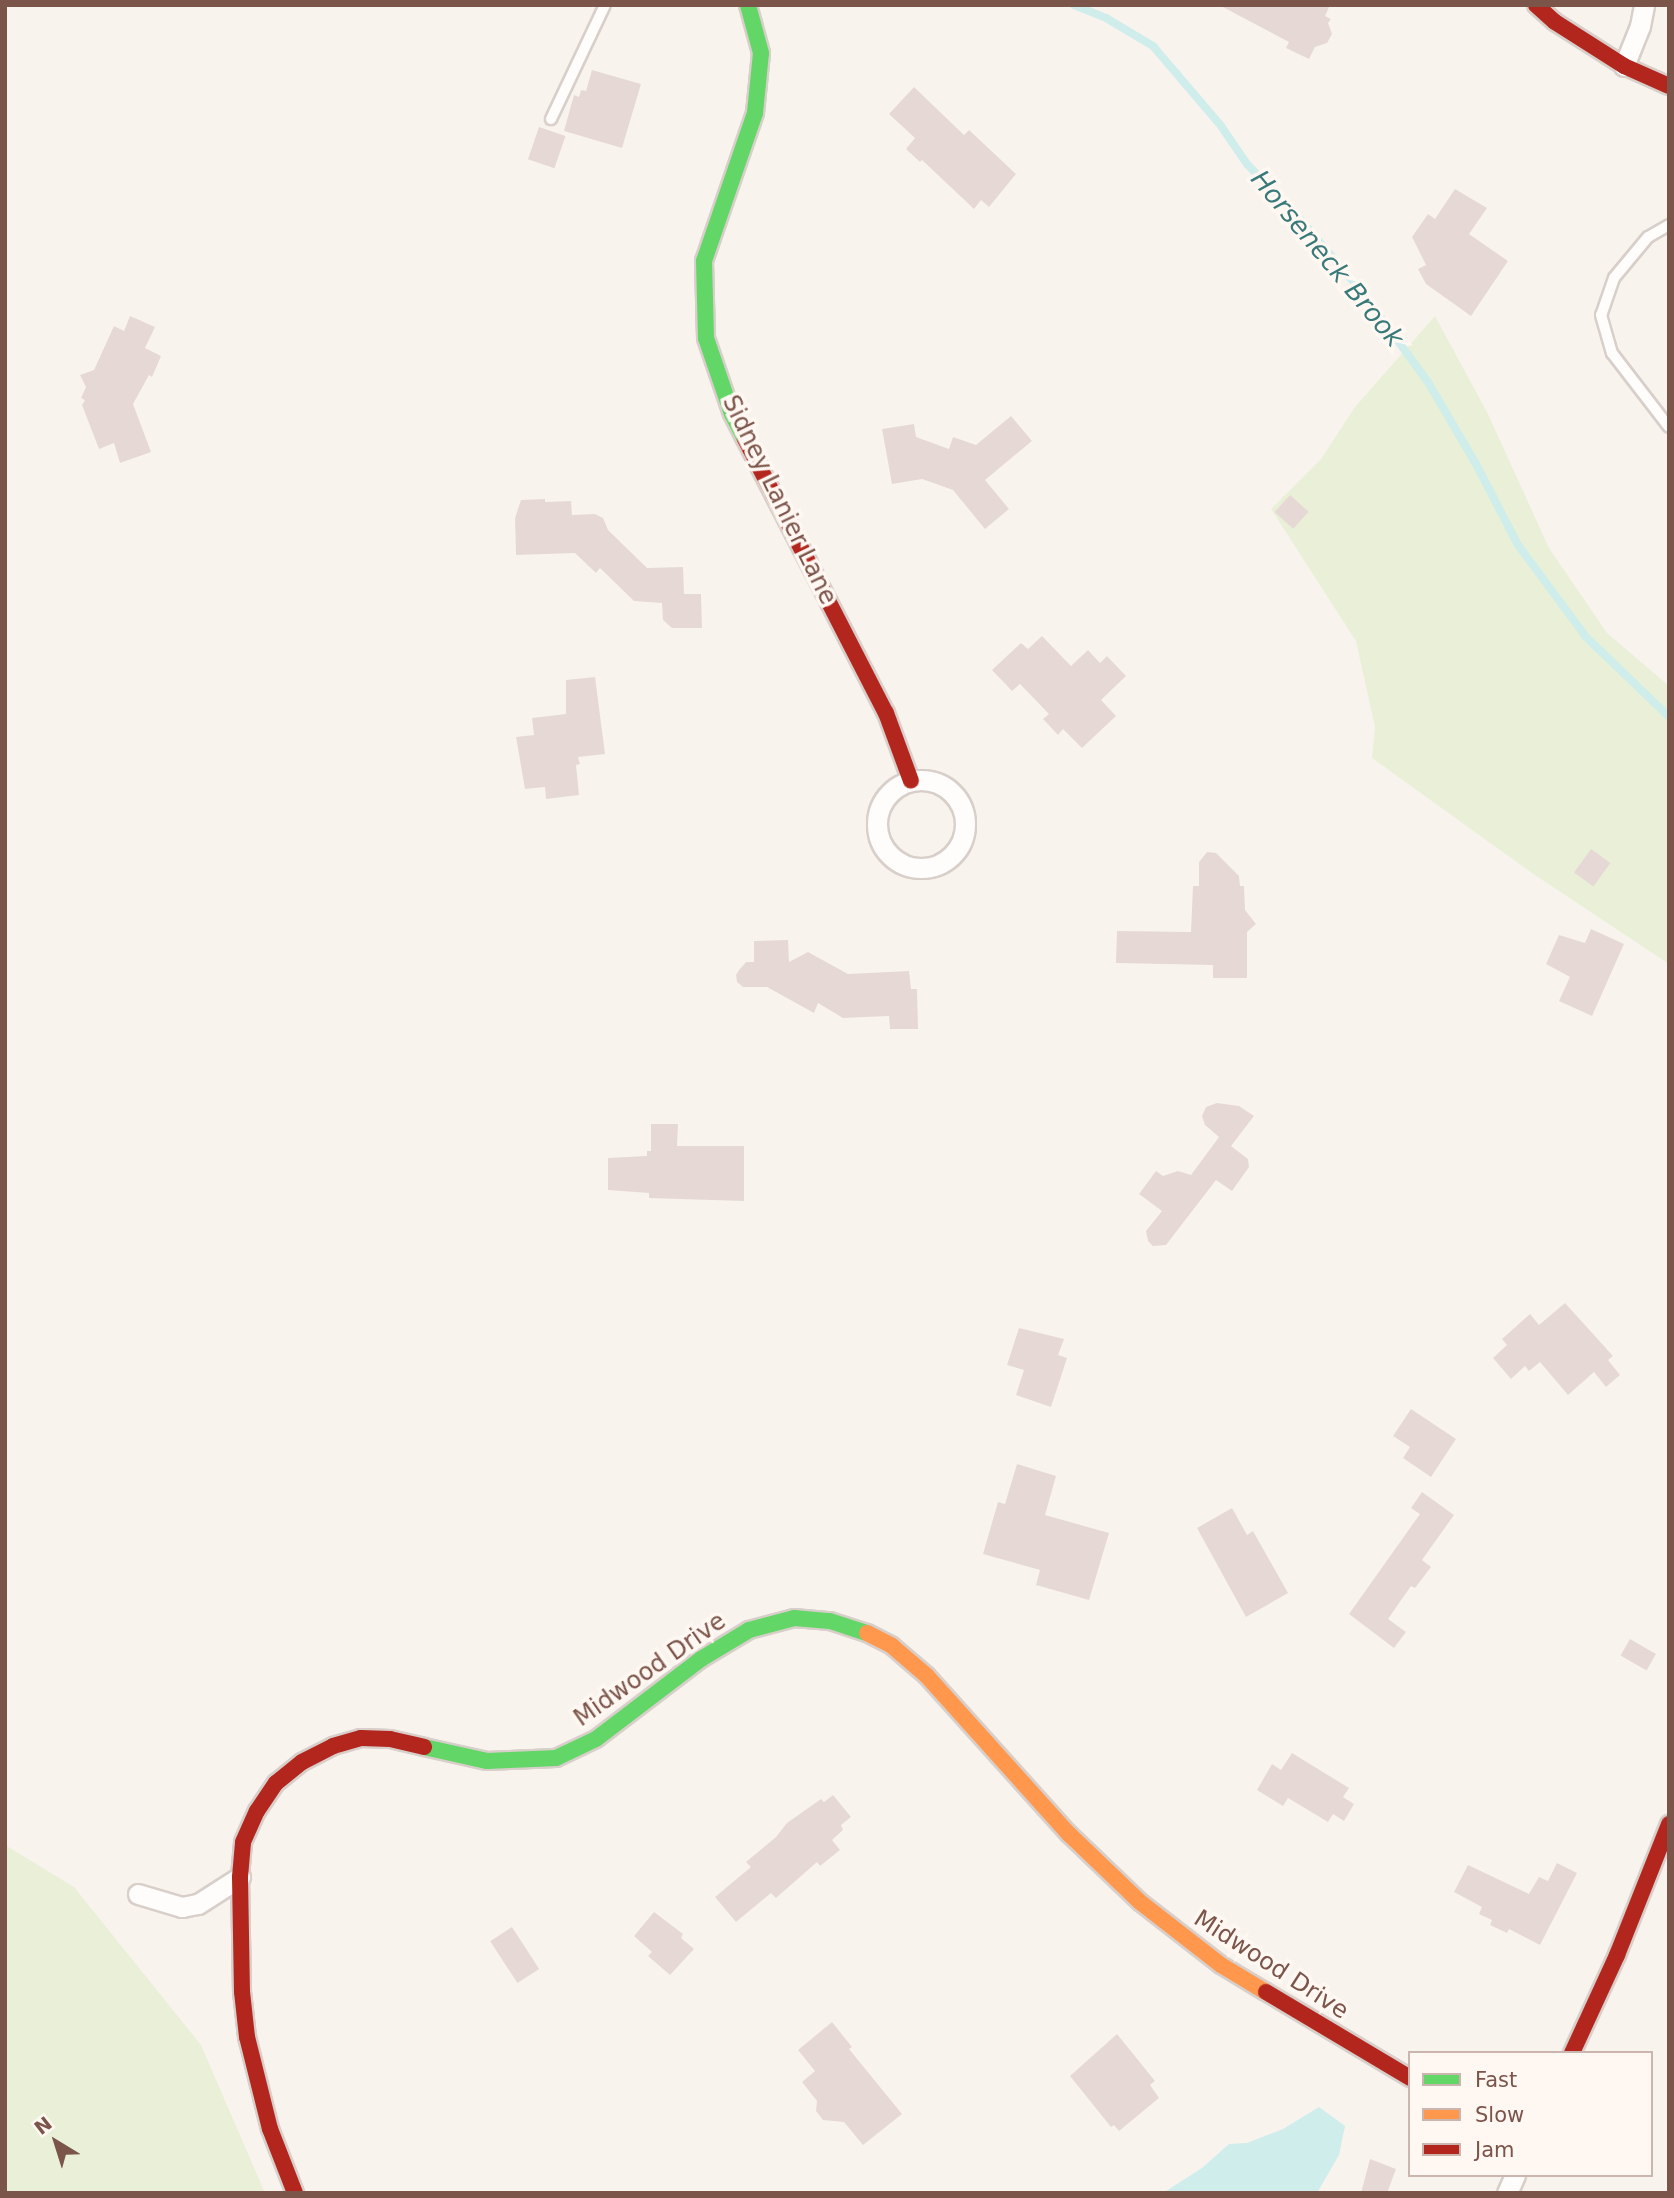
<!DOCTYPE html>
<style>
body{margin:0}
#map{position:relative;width:1674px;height:2198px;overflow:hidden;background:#f9f3ee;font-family:"DejaVu Sans",sans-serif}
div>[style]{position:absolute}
.green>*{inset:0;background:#e9f0d7}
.water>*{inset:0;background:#ceedeb}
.stream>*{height:8px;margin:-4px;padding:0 4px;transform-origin:4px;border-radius:4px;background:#ceedeb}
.building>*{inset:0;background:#e6d9d5;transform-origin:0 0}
.roads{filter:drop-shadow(2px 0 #d8cfca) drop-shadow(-2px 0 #d8cfca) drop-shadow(0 2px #d8cfca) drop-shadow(0 -2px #d8cfca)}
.lane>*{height:10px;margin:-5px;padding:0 5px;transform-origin:5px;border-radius:5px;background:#fefdfc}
.street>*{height:19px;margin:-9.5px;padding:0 9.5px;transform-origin:9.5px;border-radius:9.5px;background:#fefdfc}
.street>.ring{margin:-9.5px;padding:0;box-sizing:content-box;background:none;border:19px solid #fefdfc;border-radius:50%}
.fast>*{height:16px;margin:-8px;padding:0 8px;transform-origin:8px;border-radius:8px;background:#63d668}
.slow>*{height:16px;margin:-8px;padding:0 8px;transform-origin:8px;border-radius:8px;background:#ff974d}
.jam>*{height:16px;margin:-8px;padding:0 8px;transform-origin:8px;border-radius:8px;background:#b3261e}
span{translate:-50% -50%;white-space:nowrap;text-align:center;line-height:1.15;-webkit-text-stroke:7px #fff7f1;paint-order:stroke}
.street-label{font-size:24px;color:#7b544a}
.water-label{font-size:26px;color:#38797a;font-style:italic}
.frame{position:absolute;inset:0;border:7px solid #7b544a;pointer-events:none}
.legend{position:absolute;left:1408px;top:2051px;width:245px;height:126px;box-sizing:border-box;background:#fff7f1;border:2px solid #cab6ae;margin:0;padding:9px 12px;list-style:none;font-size:21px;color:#7b544a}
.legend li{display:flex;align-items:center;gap:14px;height:35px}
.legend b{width:35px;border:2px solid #cab6ae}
.north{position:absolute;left:21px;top:2107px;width:70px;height:70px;-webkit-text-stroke:5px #fff7f1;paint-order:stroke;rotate:322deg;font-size:19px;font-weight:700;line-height:28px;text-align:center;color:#7b544a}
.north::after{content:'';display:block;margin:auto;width:24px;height:32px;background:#7b544a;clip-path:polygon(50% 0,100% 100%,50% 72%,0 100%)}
</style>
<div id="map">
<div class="green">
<i style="clip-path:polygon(1435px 316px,1488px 414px,1549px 548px,1607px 633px,1669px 686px,1669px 964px,1532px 873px,1372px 758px,1375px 727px,1356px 641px,1271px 509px,1321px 459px,1355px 407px)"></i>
<i style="clip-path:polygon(5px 1845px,74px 1887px,201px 2045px,265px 2193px,5px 2193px)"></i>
</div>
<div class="water">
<i style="clip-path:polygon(1319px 2107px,1345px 2126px,1339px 2155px,1317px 2193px,1163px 2193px,1202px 2168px,1229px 2144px,1247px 2143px,1283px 2129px)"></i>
</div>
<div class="stream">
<i style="left:1074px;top:5px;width:35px;rotate:22deg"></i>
<i style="left:1106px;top:18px;width:55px;rotate:30.8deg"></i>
<i style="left:1153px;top:46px;width:105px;rotate:49.6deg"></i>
<i style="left:1221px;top:126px;width:46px;rotate:55.6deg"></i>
<i style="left:1247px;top:164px;width:78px;rotate:46deg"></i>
<i style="left:1301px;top:220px;width:96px;rotate:49.7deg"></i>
<i style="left:1363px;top:293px;width:110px;rotate:53.9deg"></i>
<i style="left:1428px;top:382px;width:95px;rotate:59.7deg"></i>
<i style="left:1476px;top:464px;width:91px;rotate:62.6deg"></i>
<i style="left:1518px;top:545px;width:114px;rotate:53.5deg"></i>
<i style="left:1586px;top:637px;width:115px;rotate:43.9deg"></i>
</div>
<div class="building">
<i style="clip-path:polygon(1219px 5px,1330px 5px,1325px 16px,1331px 19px,1328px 23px,1332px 34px,1327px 43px,1315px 47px,1309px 59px,1286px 48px,1289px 42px)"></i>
<i style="clip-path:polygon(592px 70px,641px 84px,622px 148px,564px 131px,574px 95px,579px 97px,581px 90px,586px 91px)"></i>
<i style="clip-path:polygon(914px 87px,964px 135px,969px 130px,1016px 174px,989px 207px,981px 200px,974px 209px,922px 160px,920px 162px,906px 149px,915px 138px,889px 114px)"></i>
<i style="left:539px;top:127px;width:28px;height:34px;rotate:19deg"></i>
<i style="clip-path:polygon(1455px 189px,1487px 208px,1469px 234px,1508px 261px,1471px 316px,1426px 284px,1418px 269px,1426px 265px,1412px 237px,1428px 214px,1435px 219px)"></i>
<i style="clip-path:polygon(130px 316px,155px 327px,145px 348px,161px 356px,152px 377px,149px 375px,133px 404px,151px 452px,120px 463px,114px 443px,99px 449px,82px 405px,85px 400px,81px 398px,86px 387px,80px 375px,94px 370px,114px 326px,124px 331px)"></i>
<i style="clip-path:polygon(1011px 416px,1032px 441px,985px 480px,1009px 509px,985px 529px,953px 490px,922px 479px,892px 484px,882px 429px,914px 424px,916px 437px,949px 449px,953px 437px,976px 445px)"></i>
<i style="left:1290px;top:495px;width:25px;height:23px;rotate:42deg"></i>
<i style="clip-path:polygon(545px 499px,545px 502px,571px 501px,572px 515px,595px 514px,603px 518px,608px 530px,647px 568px,683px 567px,684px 594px,701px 594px,702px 628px,672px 628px,663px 620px,662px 603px,634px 601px,600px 568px,596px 573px,575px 553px,516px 555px,515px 518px,521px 500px)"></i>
<i style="clip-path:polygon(1042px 636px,1071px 666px,1088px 650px,1100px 663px,1107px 656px,1126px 676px,1101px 700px,1116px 716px,1082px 748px,1063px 729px,1058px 735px,1043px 719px,1049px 714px,1020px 684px,1012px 691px,992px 670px,1021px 643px,1028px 649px)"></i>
<i style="clip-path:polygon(595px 677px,605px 754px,578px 757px,580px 764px,576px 765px,579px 795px,546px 799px,545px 787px,525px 789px,516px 737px,534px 735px,532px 718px,566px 714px,566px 680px)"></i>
<i style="left:1591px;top:849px;width:24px;height:29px;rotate:36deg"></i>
<i style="clip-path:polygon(1207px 852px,1216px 853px,1239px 876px,1240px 886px,1244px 886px,1245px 910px,1256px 924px,1247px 932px,1247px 978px,1213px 978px,1213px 965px,1116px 963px,1117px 931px,1191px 932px,1193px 886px,1199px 886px,1199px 862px)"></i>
<i style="clip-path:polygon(1591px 929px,1624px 944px,1592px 1016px,1559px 1001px,1570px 977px,1546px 964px,1559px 935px,1585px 943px)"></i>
<i style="clip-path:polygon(788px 940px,789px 962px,808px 952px,848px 974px,909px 971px,911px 989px,917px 989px,918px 1029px,890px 1029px,889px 1016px,843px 1018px,818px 1003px,814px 1013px,767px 987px,743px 987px,737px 982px,736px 975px,739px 970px,746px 962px,754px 962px,754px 941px)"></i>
<i style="clip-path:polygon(1217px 1103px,1239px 1106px,1254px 1116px,1231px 1146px,1248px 1159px,1249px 1167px,1232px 1191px,1216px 1180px,1166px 1245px,1153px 1246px,1148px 1241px,1146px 1231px,1162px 1211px,1139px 1194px,1156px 1171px,1163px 1176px,1178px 1171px,1191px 1175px,1219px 1137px,1205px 1125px,1202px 1116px,1206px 1107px)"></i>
<i style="clip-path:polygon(651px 1124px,678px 1124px,677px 1146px,744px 1146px,744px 1201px,649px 1198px,649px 1193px,608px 1190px,608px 1158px,647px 1156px,647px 1151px,651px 1151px)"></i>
<i style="clip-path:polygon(1565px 1303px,1613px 1356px,1608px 1360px,1620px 1375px,1606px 1387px,1594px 1372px,1568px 1395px,1540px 1362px,1529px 1371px,1525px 1366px,1511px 1379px,1493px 1358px,1507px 1345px,1502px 1339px,1530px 1314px,1539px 1325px)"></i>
<i style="clip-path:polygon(1019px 1328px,1064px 1339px,1058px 1355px,1067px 1358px,1051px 1407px,1016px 1395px,1024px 1370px,1007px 1365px)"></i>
<i style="clip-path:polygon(1411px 1409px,1456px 1439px,1431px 1477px,1403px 1458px,1410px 1447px,1393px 1436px)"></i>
<i style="clip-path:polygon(1017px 1464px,1056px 1476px,1045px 1515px,1109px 1533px,1089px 1600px,1036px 1585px,1040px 1570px,983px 1554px,998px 1502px,1005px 1504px)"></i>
<i style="clip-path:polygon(1422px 1492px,1454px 1515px,1422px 1560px,1431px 1567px,1415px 1588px,1411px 1586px,1388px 1619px,1406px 1632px,1394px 1648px,1349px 1614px,1420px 1514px,1411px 1508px)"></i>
<i style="clip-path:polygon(1232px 1508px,1247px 1535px,1253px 1531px,1288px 1593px,1246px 1617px,1197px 1528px)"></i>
<i style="left:1630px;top:1639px;width:30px;height:19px;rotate:30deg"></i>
<i style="clip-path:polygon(1292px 1753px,1349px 1788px,1343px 1797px,1354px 1804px,1344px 1821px,1333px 1814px,1328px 1822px,1288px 1798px,1283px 1806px,1257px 1790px,1272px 1764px,1281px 1770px)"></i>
<i style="clip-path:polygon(833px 1795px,851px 1817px,841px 1825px,843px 1830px,832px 1840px,840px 1850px,820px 1866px,817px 1862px,776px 1898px,771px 1893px,736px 1922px,715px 1897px,751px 1867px,746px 1862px,776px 1837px,787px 1823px,821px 1799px,824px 1802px)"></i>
<i style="clip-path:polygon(1557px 1863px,1577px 1873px,1540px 1945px,1509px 1929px,1507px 1933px,1490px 1925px,1492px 1920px,1479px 1914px,1482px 1907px,1454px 1892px,1468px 1865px,1529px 1894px,1539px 1877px,1548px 1881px)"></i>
<i style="clip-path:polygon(654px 1912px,683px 1934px,681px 1938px,694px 1949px,670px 1975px,648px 1956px,652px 1952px,634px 1936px)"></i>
<i style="left:512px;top:1927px;width:50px;height:26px;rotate:57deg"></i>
<i style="clip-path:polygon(832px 2022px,852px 2047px,849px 2049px,902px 2114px,863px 2145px,844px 2122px,823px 2120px,816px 2111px,817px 2101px,802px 2082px,815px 2071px,798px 2050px)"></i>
<i style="clip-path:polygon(1117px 2034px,1155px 2081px,1150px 2085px,1159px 2098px,1119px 2131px,1114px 2125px,1111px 2127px,1070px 2076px)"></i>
<i style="clip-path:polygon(1370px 2159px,1396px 2169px,1387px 2193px,1361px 2193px)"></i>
</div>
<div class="roads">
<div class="lane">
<i style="left:551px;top:119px;width:126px;rotate:-64.7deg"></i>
<i style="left:1669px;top:225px;width:24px;rotate:150deg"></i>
<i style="left:1648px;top:237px;width:53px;rotate:129.7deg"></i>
<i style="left:1614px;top:278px;width:39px;rotate:109deg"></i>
<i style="left:1601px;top:315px;width:40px;rotate:74deg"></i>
<i style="left:1612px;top:353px;width:93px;rotate:52.4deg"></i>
</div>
<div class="street">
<i style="left:1624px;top:66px;width:43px;rotate:-68.2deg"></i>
<i style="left:1640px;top:26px;width:21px;rotate:-79deg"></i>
<i class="ring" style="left:877px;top:780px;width:69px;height:69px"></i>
<i style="left:138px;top:1894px;width:46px;rotate:16.5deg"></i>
<i style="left:182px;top:1907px;width:16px;rotate:-11deg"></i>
<i style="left:198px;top:1904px;width:50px;rotate:-32.7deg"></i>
<i style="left:1507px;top:2193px;width:20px;rotate:-66deg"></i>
</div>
<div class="fast">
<i style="left:745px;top:439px;width:28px;rotate:-117deg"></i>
<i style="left:732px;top:414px;width:80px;rotate:-108.9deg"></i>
<i style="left:706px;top:338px;width:77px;rotate:-91.5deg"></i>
<i style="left:704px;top:261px;width:157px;rotate:-71deg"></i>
<i style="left:755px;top:113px;width:60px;rotate:-84.3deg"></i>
<i style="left:761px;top:53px;width:50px;rotate:-105.2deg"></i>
<i style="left:424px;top:1747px;width:65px;rotate:12.5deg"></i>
<i style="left:487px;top:1761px;width:69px;rotate:-2.5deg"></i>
<i style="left:556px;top:1758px;width:44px;rotate:-25.4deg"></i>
<i style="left:596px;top:1739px;width:132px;rotate:-37.3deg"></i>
<i style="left:701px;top:1659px;width:56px;rotate:-31.1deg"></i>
<i style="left:749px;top:1630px;width:47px;rotate:-14.9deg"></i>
<i style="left:794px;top:1618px;width:36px;rotate:5deg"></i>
<i style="left:830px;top:1621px;width:39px;rotate:18deg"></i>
</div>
<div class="slow">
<i style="left:867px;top:1633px;width:28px;rotate:27deg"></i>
<i style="left:892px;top:1646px;width:46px;rotate:40.6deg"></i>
<i style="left:927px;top:1676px;width:212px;rotate:48.1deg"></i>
<i style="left:1069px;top:1834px;width:98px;rotate:43.8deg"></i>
<i style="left:1140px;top:1902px;width:103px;rotate:37.9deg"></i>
<i style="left:1221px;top:1965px;width:52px;rotate:31deg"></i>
</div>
<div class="jam">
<i style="left:1536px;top:5px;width:25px;rotate:42deg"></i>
<i style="left:1555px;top:22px;width:82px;rotate:32.5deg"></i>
<i style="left:1624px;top:66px;width:49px;rotate:24deg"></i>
<i style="left:745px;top:439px;width:308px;rotate:62.8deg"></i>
<i style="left:886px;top:713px;width:72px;rotate:69.8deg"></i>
<i style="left:1266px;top:1992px;width:168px;rotate:30.8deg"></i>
<i style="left:1572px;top:2053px;width:108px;rotate:-65.3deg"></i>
<i style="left:1617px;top:1955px;width:141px;rotate:-68.3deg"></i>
<i style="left:295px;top:2193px;width:69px;rotate:-111.3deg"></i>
<i style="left:270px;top:2129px;width:95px;rotate:-104deg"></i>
<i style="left:247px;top:2037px;width:45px;rotate:-96.3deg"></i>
<i style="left:242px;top:1992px;width:115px;rotate:-91deg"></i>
<i style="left:240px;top:1877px;width:35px;rotate:-85deg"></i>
<i style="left:243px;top:1842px;width:34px;rotate:-66deg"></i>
<i style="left:257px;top:1811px;width:34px;rotate:-56deg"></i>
<i style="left:276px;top:1783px;width:33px;rotate:-39deg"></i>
<i style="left:302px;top:1762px;width:35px;rotate:-27deg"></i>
<i style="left:333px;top:1746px;width:29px;rotate:-16deg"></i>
<i style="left:361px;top:1738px;width:29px;rotate:2deg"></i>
<i style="left:390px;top:1739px;width:35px;rotate:13deg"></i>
</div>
</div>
<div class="street-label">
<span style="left:779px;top:500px;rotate:64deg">Sidney Lanier Lane</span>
<span style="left:650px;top:1670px;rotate:-35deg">Midwood Drive</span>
<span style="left:1271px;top:1965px;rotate:33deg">Midwood Drive</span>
</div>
<div class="water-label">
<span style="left:1327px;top:259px;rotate:50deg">Horseneck Brook</span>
</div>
<div class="frame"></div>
<ul class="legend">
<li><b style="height:9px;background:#63d668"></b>Fast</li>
<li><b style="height:9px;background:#ff974d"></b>Slow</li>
<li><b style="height:9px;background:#b3261e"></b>Jam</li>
</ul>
<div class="north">N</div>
</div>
